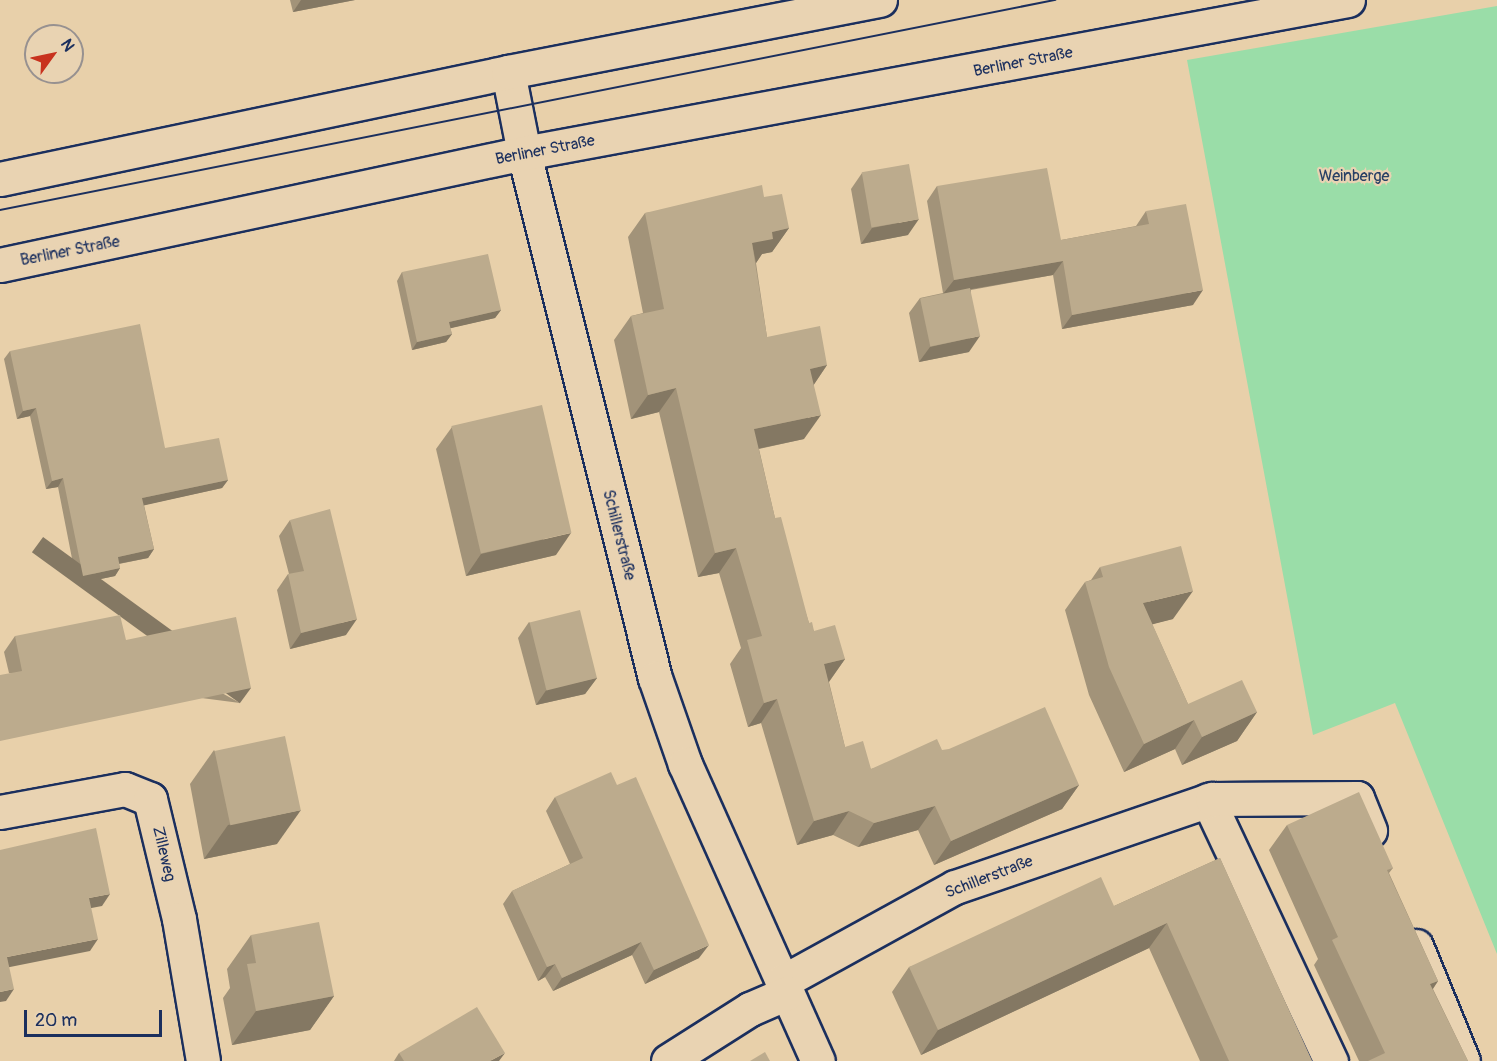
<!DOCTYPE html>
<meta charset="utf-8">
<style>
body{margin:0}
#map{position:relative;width:1497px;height:1061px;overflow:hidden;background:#e8d0aa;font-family:Pangolin,sans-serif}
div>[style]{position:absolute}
.green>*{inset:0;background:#9adda8}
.roads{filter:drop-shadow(2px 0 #1b2f5e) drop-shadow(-2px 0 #1b2f5e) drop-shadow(0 2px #1b2f5e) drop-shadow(0 -2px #1b2f5e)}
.minor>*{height:33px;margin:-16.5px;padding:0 16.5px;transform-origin:16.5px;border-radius:16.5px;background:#e9d3b2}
.tram>*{height:1.5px;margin:-0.75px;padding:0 0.75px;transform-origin:0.75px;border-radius:0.75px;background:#1b2f5e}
.wall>*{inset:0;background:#a29379}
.shaded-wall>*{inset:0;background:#847863;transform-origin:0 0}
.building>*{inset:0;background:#bcab8d;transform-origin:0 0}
span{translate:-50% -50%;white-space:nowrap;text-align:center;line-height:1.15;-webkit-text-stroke:4.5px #e9d3b2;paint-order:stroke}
.street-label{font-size:16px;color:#1b2f5e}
.park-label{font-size:16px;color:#284065}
.north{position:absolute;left:24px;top:24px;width:60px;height:60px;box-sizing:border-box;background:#e9d3b2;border:2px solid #979190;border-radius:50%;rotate:57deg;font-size:16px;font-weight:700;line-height:24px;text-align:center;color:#1b2f5e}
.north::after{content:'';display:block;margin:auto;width:21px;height:27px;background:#c8321e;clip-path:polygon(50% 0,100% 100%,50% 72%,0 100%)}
.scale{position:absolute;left:24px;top:1010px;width:138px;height:27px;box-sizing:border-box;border:3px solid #1b2f5e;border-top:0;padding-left:8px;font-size:18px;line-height:21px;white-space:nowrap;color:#1b2f5e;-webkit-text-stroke:4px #e9d3b2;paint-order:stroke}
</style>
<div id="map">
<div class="green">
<i style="clip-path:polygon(1497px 6px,1497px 954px,1395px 703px,1313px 735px,1187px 60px)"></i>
</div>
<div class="roads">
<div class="minor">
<i style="left:508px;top:72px;width:83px;rotate:78.8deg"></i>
<i style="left:524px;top:153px;width:541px;rotate:75.99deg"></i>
<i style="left:655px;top:678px;width:91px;rotate:70.8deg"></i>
<i style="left:685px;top:764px;width:325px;rotate:65.9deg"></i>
<i style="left:0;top:179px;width:519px;rotate:-11.89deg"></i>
<i style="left:508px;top:72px;width:379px;rotate:-11deg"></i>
<i style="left:0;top:265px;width:536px;rotate:-12.06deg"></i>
<i style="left:524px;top:153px;width:838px;rotate:-10.52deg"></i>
<i style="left:1208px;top:800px;width:289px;rotate:64.8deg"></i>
<i style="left:0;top:812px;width:127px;rotate:-10.4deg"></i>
<i style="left:125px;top:789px;width:27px;rotate:22deg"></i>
<i style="left:150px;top:799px;width:123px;rotate:76.4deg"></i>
<i style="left:179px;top:919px;width:144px;rotate:80.4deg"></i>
<i style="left:1416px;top:946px;width:124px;rotate:67.8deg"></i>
<i style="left:782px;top:982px;width:197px;rotate:-28.8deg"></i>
<i style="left:955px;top:887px;width:272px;rotate:-18.9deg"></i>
<i style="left:1212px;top:799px;width:145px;rotate:-0.4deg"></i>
<i style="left:1357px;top:798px;width:35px;rotate:68deg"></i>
<i style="left:668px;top:1061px;width:97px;rotate:-32.4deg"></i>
<i style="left:750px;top:1009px;width:40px;rotate:-23.4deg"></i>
</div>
</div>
<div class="tram">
<i style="left:0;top:210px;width:1076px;rotate:-11.26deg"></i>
</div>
<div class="wall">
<i style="clip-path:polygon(290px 0,355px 0,293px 12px)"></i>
<i style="clip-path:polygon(862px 173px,908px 235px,861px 244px,851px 189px)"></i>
<i style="clip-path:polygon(937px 186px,1061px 240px,1136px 226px,1146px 211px,1193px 305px,1062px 329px,1053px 275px,971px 290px,969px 352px,919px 362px,909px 313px,920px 298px,943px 293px,927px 201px)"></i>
<i style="clip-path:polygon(764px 197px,789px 228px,772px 252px,762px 254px,756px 263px,767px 337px,827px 365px,814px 384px,804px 439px,759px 449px,775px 518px,809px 623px,814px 631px,845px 659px,829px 682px,845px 747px,871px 769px,942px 750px,1079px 785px,1062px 809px,934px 865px,918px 830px,858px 847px,833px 835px,797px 845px,761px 723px,748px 727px,730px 664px,741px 648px,719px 573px,698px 577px,659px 412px,631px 419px,614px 340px,631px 316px,643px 313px,628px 237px,645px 213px)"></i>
<i style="clip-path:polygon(402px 272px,501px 310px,495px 318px,450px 328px,452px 334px,446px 342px,412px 350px,397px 281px)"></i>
<i style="clip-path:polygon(10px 351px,165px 448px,228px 480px,222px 488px,144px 505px,154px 549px,148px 558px,119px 564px,120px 568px,115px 576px,77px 584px,58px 487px,46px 489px,30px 416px,17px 419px,4px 359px)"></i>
<i style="clip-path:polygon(452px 427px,556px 555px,466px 576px,436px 449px)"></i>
<i style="clip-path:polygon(290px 520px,346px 635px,290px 649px,277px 590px,288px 574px,289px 574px,279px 536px)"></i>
<i style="clip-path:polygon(1100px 567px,1173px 619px,1152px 624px,1188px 704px,1257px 712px,1237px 741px,1182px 765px,1175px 749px,1124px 772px,1089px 695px,1065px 610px,1085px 582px,1091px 580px)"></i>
<i style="clip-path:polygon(529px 622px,597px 678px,585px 694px,536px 705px,518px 638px)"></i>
<i style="clip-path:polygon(15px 636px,126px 640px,240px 703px,9px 673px,4px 652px)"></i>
<i style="clip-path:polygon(214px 750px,277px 844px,204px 859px,190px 784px)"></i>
<i style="clip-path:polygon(555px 797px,699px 958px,645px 984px,632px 955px,553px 991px,545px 977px,538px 981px,503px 904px,512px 891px,570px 864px,546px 811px)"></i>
<i style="clip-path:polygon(1287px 825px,1393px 868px,1389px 873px,1438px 981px,1433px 989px,1468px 1061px,1359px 1061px,1314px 965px,1318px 959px,1269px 850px)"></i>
<i style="clip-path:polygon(1220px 858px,1312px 1061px,1200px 1061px,1149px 948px,921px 1055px,892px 992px,909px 967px,1114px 906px)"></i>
<i style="clip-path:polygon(251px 935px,334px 996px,310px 1030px,232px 1045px,223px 998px,230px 988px,227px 969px)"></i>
<i style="clip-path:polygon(399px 1053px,499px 1061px,394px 1061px)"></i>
</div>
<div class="shaded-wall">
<i style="clip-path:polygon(301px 0,355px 0,293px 12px)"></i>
<i style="clip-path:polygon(919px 219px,908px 235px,861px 244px,872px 228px)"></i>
<i style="clip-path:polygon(789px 228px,772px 252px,762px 254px,756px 263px,752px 243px,772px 232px)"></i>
<i style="clip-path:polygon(1063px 261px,1053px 275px,943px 294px,954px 280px)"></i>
<i style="clip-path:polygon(1203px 290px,1193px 305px,1062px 329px,1072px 315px)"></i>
<i style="clip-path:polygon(501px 310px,495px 318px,443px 330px,449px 322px)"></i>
<i style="clip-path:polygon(452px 334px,446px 342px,412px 350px,417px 342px)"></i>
<i style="clip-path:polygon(980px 336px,969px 352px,919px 362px,930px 347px)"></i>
<i style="clip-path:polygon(827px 365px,811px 389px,810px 369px)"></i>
<i style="clip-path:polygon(676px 388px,659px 412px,631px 419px,648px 395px)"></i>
<i style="clip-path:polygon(36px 408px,30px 416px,17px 419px,23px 411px)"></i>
<i style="clip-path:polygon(821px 415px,804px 439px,738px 453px,754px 429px)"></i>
<i style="clip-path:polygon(63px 478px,58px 487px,46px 489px,52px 481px)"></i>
<i style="clip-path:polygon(228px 480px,222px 488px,137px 507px,142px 498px)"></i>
<i style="clip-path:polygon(571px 533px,556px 555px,466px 576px,481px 554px)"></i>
<i style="clip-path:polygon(736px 548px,719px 573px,698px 577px,715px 553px)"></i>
<i style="clip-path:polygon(154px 549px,148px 558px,112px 565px,118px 557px)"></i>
<i style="clip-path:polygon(120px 568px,115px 576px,77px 584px,83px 576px)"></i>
<i style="clip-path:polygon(1193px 591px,1173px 619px,1123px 632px,1143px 603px)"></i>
<i style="clip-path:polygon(357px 619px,346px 635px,290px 649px,301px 633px)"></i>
<i style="clip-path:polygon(845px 659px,828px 683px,824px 664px)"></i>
<i style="clip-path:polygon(597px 678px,585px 694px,536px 705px,547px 689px)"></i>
<i style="left:251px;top:688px;width:19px;height:257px;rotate:126deg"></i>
<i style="clip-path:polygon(777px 699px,761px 723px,748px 727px,764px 703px)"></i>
<i style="clip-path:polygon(1257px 712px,1237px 741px,1182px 765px,1202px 737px)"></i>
<i style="clip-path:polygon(1194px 720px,1175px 749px,1124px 772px,1144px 744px)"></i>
<i style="clip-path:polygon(1079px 785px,1062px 809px,934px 865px,951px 841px)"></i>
<i style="clip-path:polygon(935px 806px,918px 830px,858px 847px,874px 823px)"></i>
<i style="clip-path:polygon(301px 810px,277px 844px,204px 859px,228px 825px)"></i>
<i style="clip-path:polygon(849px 811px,833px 835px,797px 845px,814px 821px)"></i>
<i style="clip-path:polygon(110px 894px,102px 906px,81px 910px,89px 898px)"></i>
<i style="clip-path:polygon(1167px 923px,1149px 948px,921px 1055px,938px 1030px)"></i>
<i style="clip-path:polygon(98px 939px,90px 951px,0 969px,7px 957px)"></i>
<i style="clip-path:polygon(641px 942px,632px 955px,553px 991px,562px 978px)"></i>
<i style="clip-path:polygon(709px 945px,699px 958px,645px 984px,654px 970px)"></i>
<i style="clip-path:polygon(555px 964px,545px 977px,538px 981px,547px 967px)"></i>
<i style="clip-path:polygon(1438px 981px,1421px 1006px,1430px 984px)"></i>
<i style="clip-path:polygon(14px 989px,6px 1001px,0 1002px,0 992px)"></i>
<i style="clip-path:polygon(334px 996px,310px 1030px,232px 1045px,256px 1011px)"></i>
<i style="clip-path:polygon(505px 1053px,499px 1061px,490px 1061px)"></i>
</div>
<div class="building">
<i style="left:909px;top:164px;width:56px;height:48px;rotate:80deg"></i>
<i style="clip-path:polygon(1047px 168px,1061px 240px,1149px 224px,1146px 211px,1186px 204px,1203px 290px,1072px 315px,1063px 261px,954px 280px,937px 186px)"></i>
<i style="clip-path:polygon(762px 185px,764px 197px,782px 194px,789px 228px,772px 232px,773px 239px,752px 243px,767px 337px,820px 326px,827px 365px,810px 369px,821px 415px,754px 429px,775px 518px,781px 517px,809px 623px,812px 622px,814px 631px,835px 625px,845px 659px,824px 664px,845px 747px,863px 741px,871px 769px,937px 739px,942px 750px,949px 749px,1045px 707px,1079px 785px,951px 841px,935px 806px,874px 823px,849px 811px,814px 821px,777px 699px,764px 703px,747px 640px,762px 636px,736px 548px,715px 553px,676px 388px,648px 395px,631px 316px,664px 309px,645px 213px)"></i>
<i style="clip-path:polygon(488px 254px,501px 310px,449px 322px,452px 334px,417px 342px,402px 272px)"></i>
<i style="left:970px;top:288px;width:49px;height:51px;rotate:78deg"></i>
<i style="clip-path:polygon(140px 324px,165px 448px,219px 438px,228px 480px,142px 498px,154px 549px,118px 557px,120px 568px,83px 576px,63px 478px,52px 481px,36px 408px,23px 411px,10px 351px)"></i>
<i style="left:542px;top:405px;width:131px;height:93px;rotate:77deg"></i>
<i style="clip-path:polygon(330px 509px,357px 619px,301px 633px,288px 574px,304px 571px,290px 520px)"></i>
<i style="clip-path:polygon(1181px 546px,1193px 591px,1143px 603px,1188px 704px,1242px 680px,1257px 712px,1202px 737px,1194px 720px,1144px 744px,1109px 667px,1085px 582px,1103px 577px,1100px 567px)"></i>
<i style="left:580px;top:610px;width:70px;height:52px;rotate:76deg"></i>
<i style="clip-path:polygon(120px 615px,126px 640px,236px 617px,251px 688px,0 741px,0 675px,22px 671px,15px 636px)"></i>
<i style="left:285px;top:736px;width:76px;height:72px;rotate:78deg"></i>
<i style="clip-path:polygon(611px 772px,617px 785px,636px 777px,709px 945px,654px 970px,641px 942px,562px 978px,555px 964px,547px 967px,512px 891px,583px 858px,555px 797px)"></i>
<i style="clip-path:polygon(1359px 792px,1393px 868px,1387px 870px,1438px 981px,1430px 984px,1468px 1061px,1368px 1061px,1385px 1053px,1332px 940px,1338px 937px,1287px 825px)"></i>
<i style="clip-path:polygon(96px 828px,110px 894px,89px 898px,98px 939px,7px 957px,14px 989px,0 992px,0 850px)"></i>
<i style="clip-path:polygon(1220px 858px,1312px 1061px,1229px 1061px,1167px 923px,938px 1030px,909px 967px,1101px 877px,1114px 906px)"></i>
<i style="clip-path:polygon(319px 922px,334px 996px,256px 1011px,247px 964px,256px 963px,251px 935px)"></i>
<i style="clip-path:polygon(477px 1007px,505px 1053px,490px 1061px,404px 1061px,399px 1053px)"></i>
<i style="clip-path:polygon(765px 1052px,770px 1061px,750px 1061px)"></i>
</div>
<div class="street-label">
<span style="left:1023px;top:62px;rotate:-11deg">Berliner Straße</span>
<span style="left:545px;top:150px;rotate:-11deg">Berliner Straße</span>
<span style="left:70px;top:251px;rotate:-11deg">Berliner Straße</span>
<span style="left:619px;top:535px;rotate:76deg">Schillerstraße</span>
<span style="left:164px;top:854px;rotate:77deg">Zilleweg</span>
<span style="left:989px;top:877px;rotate:-21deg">Schillerstraße</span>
</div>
<div class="park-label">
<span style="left:1354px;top:176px">Weinberge</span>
</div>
<div class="north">N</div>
<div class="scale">20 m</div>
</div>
